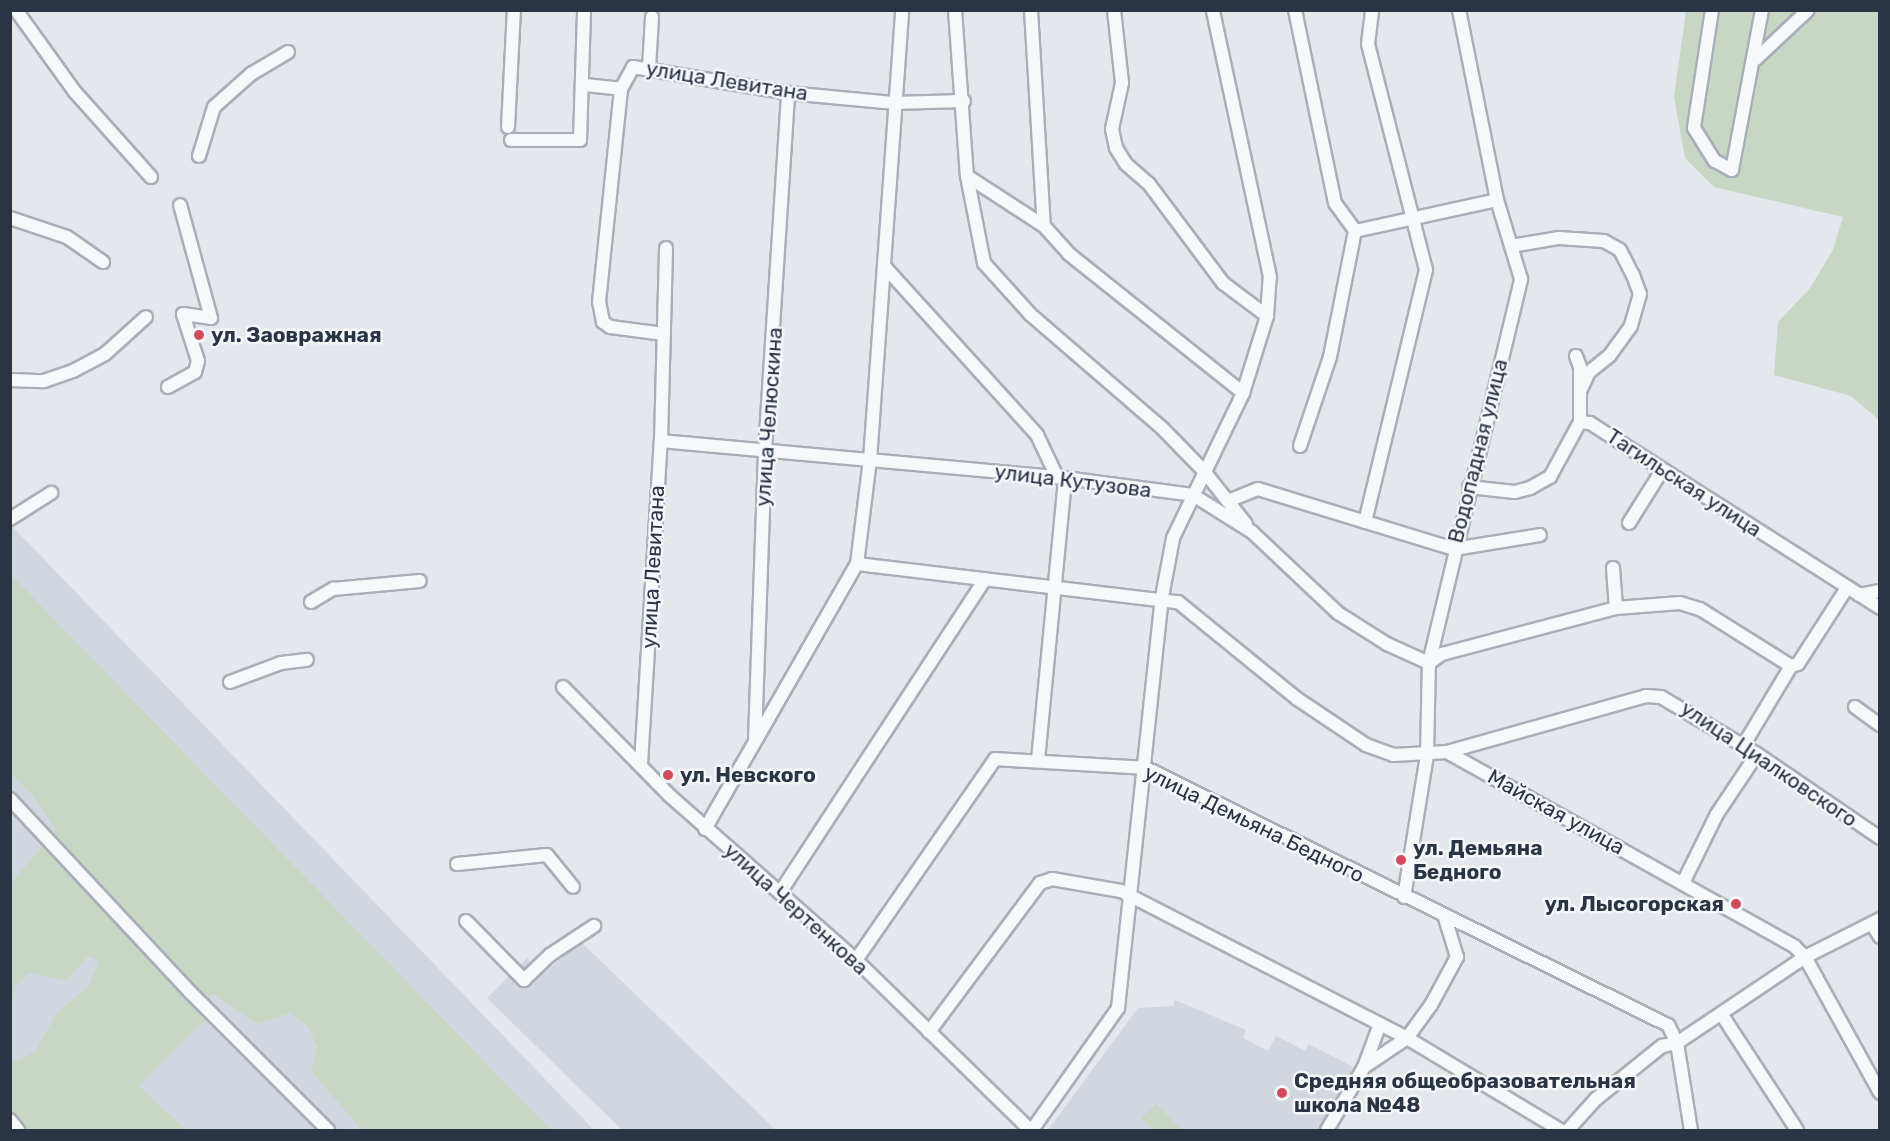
<!DOCTYPE html>
<meta charset="utf-8">
<style>
body{margin:0}
#map{position:relative;width:1890px;height:1141px;overflow:hidden;background:#e4e7ec;font-family:Rubik,sans-serif}
div>[style]{position:absolute}
.built>*{inset:0;background:#d2d6de}
.green>*{inset:0;background:#c9d6c5}
.roads{filter:drop-shadow(2px 0 #a9aeb7) drop-shadow(-2px 0 #a9aeb7) drop-shadow(0 2px #a9aeb7) drop-shadow(0 -2px #a9aeb7)}
.minor>*{height:12px;margin:-6px;padding:0 6px;transform-origin:6px;border-radius:6px;background:#f7f8fa}
.dots>*{width:16px;height:16px;translate:-50% -50%;box-sizing:border-box;border:3px solid #f4f6f9;border-radius:50%}
span{translate:-50% -50%;white-space:nowrap;text-align:center;line-height:1.15;-webkit-text-stroke:5px #f4f6f9;paint-order:stroke}
.street-label{font-size:21px;color:#2b3445}
.poi-label{font-size:21px;color:#2b3445;font-weight:700}
.left{translate:0 -50%;text-align:left}
.right{translate:-100% -50%;text-align:right}
.frame{position:absolute;inset:0;border:12px solid #2b3445;pointer-events:none}
</style>
<div id="map">
<div class="built">
<i style="clip-path:polygon(11px 525px,594px 1130px,11px 1130px)"></i>
<i style="clip-path:polygon(581px 942px,776px 1130px,622px 1130px,487px 998px,527px 958px,544px 973px)"></i>
<i style="clip-path:polygon(1175px 1000px,1246px 1030px,1243px 1038px,1268px 1051px,1276px 1036px,1305px 1051px,1309px 1044px,1357px 1069px,1327px 1130px,1048px 1130px,1138px 1008px,1173px 1006px)"></i>
</div>
<div class="green">
<i style="clip-path:polygon(1686px 11px,1879px 11px,1879px 420px,1851px 396px,1774px 375px,1778px 322px,1810px 288px,1833px 250px,1843px 217px,1714px 187px,1685px 158px,1674px 97px)"></i>
<i style="clip-path:polygon(11px 575px,551px 1130px,362px 1130px,311px 1071px,317px 1047px,309px 1028px,290px 1013px,257px 1024px,211px 993px,203px 1022px,139px 1086px,186px 1130px,11px 1130px,11px 1063px,35px 1052px,57px 1013px,88px 986px,99px 961px,88px 956px,67px 981px,29px 973px,16px 985px,11px 1004px,11px 883px,56px 830px,33px 796px,11px 774px)"></i>
<i style="clip-path:polygon(1156px 1104px,1182px 1130px,1153px 1130px,1141px 1118px)"></i>
</div>
<div class="roads">
<div class="minor">
<i style="left:16px;top:10px;width:101px;rotate:54.3deg"></i>
<i style="left:75px;top:92px;width:114px;rotate:48.2deg"></i>
<i style="left:955px;top:10px;width:166px;rotate:85.9deg"></i>
<i style="left:967px;top:176px;width:89px;rotate:78.9deg"></i>
<i style="left:984px;top:263px;width:70px;rotate:47.9deg"></i>
<i style="left:1031px;top:315px;width:173px;rotate:40.8deg"></i>
<i style="left:1162px;top:428px;width:59px;rotate:45.7deg"></i>
<i style="left:1203px;top:470px;width:69px;rotate:51.5deg"></i>
<i style="left:1031px;top:10px;width:216px;rotate:86.6deg"></i>
<i style="left:1044px;top:226px;width:38px;rotate:48deg"></i>
<i style="left:1069px;top:254px;width:223px;rotate:38.6deg"></i>
<i style="left:1114px;top:10px;width:73px;rotate:83.7deg"></i>
<i style="left:1122px;top:83px;width:47px;rotate:102.3deg"></i>
<i style="left:1112px;top:129px;width:19px;rotate:78deg"></i>
<i style="left:1116px;top:148px;width:19px;rotate:58deg"></i>
<i style="left:1126px;top:164px;width:30px;rotate:41deg"></i>
<i style="left:1149px;top:184px;width:124px;rotate:53.2deg"></i>
<i style="left:1223px;top:283px;width:55px;rotate:36.9deg"></i>
<i style="left:1295px;top:10px;width:197px;rotate:78.3deg"></i>
<i style="left:1335px;top:203px;width:34px;rotate:54deg"></i>
<i style="left:1355px;top:231px;width:145px;rotate:-12.3deg"></i>
<i style="left:1712px;top:10px;width:119px;rotate:98.7deg"></i>
<i style="left:1694px;top:128px;width:39px;rotate:58deg"></i>
<i style="left:1715px;top:161px;width:19px;rotate:28deg"></i>
<i style="left:1732px;top:170px;width:163px;rotate:-79.4deg"></i>
<i style="left:1756px;top:59px;width:71px;rotate:-43.3deg"></i>
<i style="left:649px;top:68px;width:51px;rotate:-86.6deg"></i>
<i style="left:585px;top:85px;width:36px;rotate:6deg"></i>
<i style="left:508px;top:127px;width:117px;rotate:-87.1deg"></i>
<i style="left:511px;top:140px;width:69px"></i>
<i style="left:580px;top:140px;width:130px;rotate:-88.2deg"></i>
<i style="left:199px;top:156px;width:51px;rotate:-73deg"></i>
<i style="left:214px;top:107px;width:50px;rotate:-41.7deg"></i>
<i style="left:251px;top:74px;width:43px;rotate:-30.7deg"></i>
<i style="left:967px;top:176px;width:92px;rotate:33deg"></i>
<i style="left:10px;top:218px;width:60px;rotate:18.4deg"></i>
<i style="left:67px;top:237px;width:44px;rotate:34.8deg"></i>
<i style="left:1511px;top:246px;width:49px;rotate:-9.5deg"></i>
<i style="left:1559px;top:238px;width:45px;rotate:3.8deg"></i>
<i style="left:1604px;top:241px;width:18px;rotate:29deg"></i>
<i style="left:1620px;top:250px;width:28px;rotate:63deg"></i>
<i style="left:1633px;top:275px;width:20px;rotate:70deg"></i>
<i style="left:1640px;top:294px;width:33px;rotate:106deg"></i>
<i style="left:1631px;top:326px;width:37px;rotate:126deg"></i>
<i style="left:1609px;top:356px;width:26px;rotate:141deg"></i>
<i style="left:1589px;top:372px;width:21px;rotate:115deg"></i>
<i style="left:884px;top:266px;width:228px;rotate:47.8deg"></i>
<i style="left:1037px;top:435px;width:47px;rotate:64.5deg"></i>
<i style="left:664px;top:334px;width:54px;rotate:-172.6deg"></i>
<i style="left:610px;top:327px;width:9px;rotate:-144deg"></i>
<i style="left:603px;top:322px;width:20px;rotate:-101deg"></i>
<i style="left:599px;top:302px;width:214px;rotate:-84.1deg"></i>
<i style="left:621px;top:89px;width:25px;rotate:-61deg"></i>
<i style="left:633px;top:67px;width:157px;rotate:9.5deg"></i>
<i style="left:788px;top:93px;width:105px;rotate:5.4deg"></i>
<i style="left:893px;top:103px;width:71px;rotate:-1.6deg"></i>
<i style="left:1576px;top:356px;width:12px;rotate:70deg"></i>
<i style="left:1580px;top:367px;width:55px;rotate:90deg"></i>
<i style="left:10px;top:380px;width:34px;rotate:2deg"></i>
<i style="left:44px;top:381px;width:31px;rotate:-19deg"></i>
<i style="left:73px;top:371px;width:36px;rotate:-28deg"></i>
<i style="left:105px;top:354px;width:55px;rotate:-42.1deg"></i>
<i style="left:168px;top:387px;width:31px;rotate:-29deg"></i>
<i style="left:195px;top:372px;width:11px;rotate:-75deg"></i>
<i style="left:198px;top:361px;width:49px;rotate:-107.7deg"></i>
<i style="left:183px;top:314px;width:28px;rotate:8deg"></i>
<i style="left:211px;top:318px;width:117px;rotate:-105.3deg"></i>
<i style="left:661px;top:441px;width:398px;rotate:5.2deg"></i>
<i style="left:1057px;top:477px;width:137px;rotate:7.5deg"></i>
<i style="left:1193px;top:495px;width:70px;rotate:32.1deg"></i>
<i style="left:1252px;top:532px;width:118px;rotate:43.3deg"></i>
<i style="left:1338px;top:613px;width:58px;rotate:32.3deg"></i>
<i style="left:1387px;top:644px;width:46px;rotate:24.3deg"></i>
<i style="left:1429px;top:663px;width:16px;rotate:-35deg"></i>
<i style="left:1442px;top:654px;width:180px;rotate:-14.8deg"></i>
<i style="left:1616px;top:608px;width:64px;rotate:-4.5deg"></i>
<i style="left:1680px;top:603px;width:21px;rotate:17deg"></i>
<i style="left:1700px;top:609px;width:107px;rotate:32.1deg"></i>
<i style="left:1791px;top:666px;width:7px;rotate:-16deg"></i>
<i style="left:1798px;top:664px;width:90px;rotate:-57.2deg"></i>
<i style="left:1300px;top:446px;width:94px;rotate:-71.4deg"></i>
<i style="left:1330px;top:357px;width:128px;rotate:-78.8deg"></i>
<i style="left:1469px;top:487px;width:46px;rotate:6.2deg"></i>
<i style="left:1515px;top:492px;width:16px;rotate:-15deg"></i>
<i style="left:1530px;top:488px;width:23px;rotate:-29deg"></i>
<i style="left:1550px;top:477px;width:63px;rotate:-61.4deg"></i>
<i style="left:1580px;top:422px;width:10px;rotate:6deg"></i>
<i style="left:1590px;top:423px;width:344px;rotate:32.5deg"></i>
<i style="left:1228px;top:501px;width:32px;rotate:-22deg"></i>
<i style="left:1258px;top:489px;width:205px;rotate:17deg"></i>
<i style="left:1454px;top:549px;width:87px;rotate:-9.2deg"></i>
<i style="left:10px;top:519px;width:49px;rotate:-32.4deg"></i>
<i style="left:1365px;top:522px;width:259px;rotate:-76.4deg"></i>
<i style="left:1426px;top:270px;width:233px;rotate:-104.4deg"></i>
<i style="left:1368px;top:44px;width:34px;rotate:-83deg"></i>
<i style="left:1629px;top:523px;width:60px;rotate:-57.9deg"></i>
<i style="left:857px;top:564px;width:323px;rotate:6.8deg"></i>
<i style="left:1178px;top:602px;width:152px;rotate:39.1deg"></i>
<i style="left:1296px;top:698px;width:84px;rotate:33.9deg"></i>
<i style="left:1366px;top:745px;width:29px;rotate:20deg"></i>
<i style="left:1393px;top:755px;width:54px;rotate:-3.2deg"></i>
<i style="left:1447px;top:752px;width:398px;rotate:29.2deg"></i>
<i style="left:1794px;top:946px;width:16px;rotate:45deg"></i>
<i style="left:1805px;top:957px;width:155px;rotate:61.1deg"></i>
<i style="left:1613px;top:568px;width:40px;rotate:85.7deg"></i>
<i style="left:1859px;top:595px;width:21px;rotate:-11deg"></i>
<i style="left:311px;top:602px;width:26px;rotate:-31deg"></i>
<i style="left:333px;top:589px;width:87px;rotate:-5.3deg"></i>
<i style="left:230px;top:682px;width:54px;rotate:-20.4deg"></i>
<i style="left:281px;top:663px;width:26px;rotate:-7deg"></i>
<i style="left:563px;top:687px;width:151px;rotate:45.5deg"></i>
<i style="left:669px;top:795px;width:249px;rotate:41.4deg"></i>
<i style="left:856px;top:960px;width:243px;rotate:44.3deg"></i>
<i style="left:1855px;top:707px;width:31px;rotate:36deg"></i>
<i style="left:755px;top:739px;width:288px;rotate:-88deg"></i>
<i style="left:765px;top:451px;width:359px;rotate:-86.3deg"></i>
<i style="left:1743px;top:746px;width:93px;rotate:-59deg"></i>
<i style="left:1447px;top:752px;width:207px;rotate:-15.7deg"></i>
<i style="left:1646px;top:696px;width:15px;rotate:4deg"></i>
<i style="left:1661px;top:697px;width:112px;rotate:30.7deg"></i>
<i style="left:1757px;top:754px;width:149px;rotate:34.3deg"></i>
<i style="left:1038px;top:760px;width:281px;rotate:-84.5deg"></i>
<i style="left:641px;top:764px;width:324px;rotate:-86.5deg"></i>
<i style="left:661px;top:441px;width:193px;rotate:-88.5deg"></i>
<i style="left:10px;top:799px;width:265px;rotate:47deg"></i>
<i style="left:191px;top:993px;width:194px;rotate:45deg"></i>
<i style="left:705px;top:829px;width:305px;rotate:-60.2deg"></i>
<i style="left:857px;top:564px;width:105px;rotate:-82.9deg"></i>
<i style="left:870px;top:460px;width:451px;rotate:-85.9deg"></i>
<i style="left:457px;top:864px;width:90px;rotate:-5.7deg"></i>
<i style="left:547px;top:855px;width:41px;rotate:50.9deg"></i>
<i style="left:1683px;top:883px;width:77px;rotate:-63.8deg"></i>
<i style="left:1717px;top:814px;width:72px;rotate:-56.3deg"></i>
<i style="left:781px;top:891px;width:371px;rotate:-56.8deg"></i>
<i style="left:1404px;top:897px;width:144px;rotate:-80.8deg"></i>
<i style="left:1427px;top:755px;width:92px;rotate:-88.8deg"></i>
<i style="left:1429px;top:663px;width:395px;rotate:-76.5deg"></i>
<i style="left:1521px;top:279px;width:83px;rotate:-106.9deg"></i>
<i style="left:1497px;top:200px;width:194px;rotate:-101.3deg"></i>
<i style="left:466px;top:921px;width:83px;rotate:45.5deg"></i>
<i style="left:524px;top:980px;width:36px;rotate:-44deg"></i>
<i style="left:550px;top:955px;width:53px;rotate:-33.4deg"></i>
<i style="left:1872px;top:924px;width:15px;rotate:58deg"></i>
<i style="left:856px;top:960px;width:244px;rotate:-55.3deg"></i>
<i style="left:995px;top:759px;width:151px;rotate:3.4deg"></i>
<i style="left:1146px;top:768px;width:582px;rotate:26.21deg"></i>
<i style="left:1668px;top:1025px;width:20px;rotate:63deg"></i>
<i style="left:1677px;top:1043px;width:88px;rotate:80.9deg"></i>
<i style="left:1722px;top:1015px;width:137px;rotate:56.9deg"></i>
<i style="left:929px;top:1032px;width:186px;rotate:-53.3deg"></i>
<i style="left:1040px;top:883px;width:13px;rotate:-18deg"></i>
<i style="left:1052px;top:879px;width:70px;rotate:9.9deg"></i>
<i style="left:1121px;top:891px;width:322px;rotate:27.2deg"></i>
<i style="left:1407px;top:1038px;width:179px;rotate:31deg"></i>
<i style="left:1364px;top:1067px;width:52px;rotate:-34deg"></i>
<i style="left:1407px;top:1038px;width:41px;rotate:-54deg"></i>
<i style="left:1431px;top:1005px;width:55px;rotate:-61.6deg"></i>
<i style="left:1457px;top:957px;width:41px;rotate:-107.1deg"></i>
<i style="left:10px;top:1120px;width:13px;rotate:51deg"></i>
<i style="left:1032px;top:1130px;width:149px;rotate:-54.8deg"></i>
<i style="left:1118px;top:1008px;width:413px;rotate:-83.9deg"></i>
<i style="left:1162px;top:597px;width:60px;rotate:-79.4deg"></i>
<i style="left:1173px;top:538px;width:161px;rotate:-64.2deg"></i>
<i style="left:1243px;top:393px;width:81px;rotate:-72.7deg"></i>
<i style="left:1267px;top:316px;width:39px;rotate:-86deg"></i>
<i style="left:1270px;top:277px;width:273px;rotate:-102.1deg"></i>
<i style="left:1327px;top:1130px;width:73px;rotate:-59.6deg"></i>
<i style="left:1364px;top:1067px;width:46px;rotate:-69.6deg"></i>
<i style="left:1568px;top:1130px;width:42px;rotate:-47.9deg"></i>
<i style="left:1596px;top:1099px;width:85px;rotate:-38.8deg"></i>
<i style="left:1662px;top:1046px;width:15px;rotate:-11deg"></i>
<i style="left:1677px;top:1043px;width:154px;rotate:-33.9deg"></i>
<i style="left:1805px;top:957px;width:84px;rotate:-26.9deg"></i>
</div>
</div>
<div class="dots">
<i style="left:199px;top:335px;background:#d1495b"></i>
<i style="left:668px;top:775px;background:#d1495b"></i>
<i style="left:1401px;top:860px;background:#d1495b"></i>
<i style="left:1736px;top:904px;background:#d1495b"></i>
<i style="left:1282px;top:1093px;background:#d1495b"></i>
</div>
<div class="street-label">
<span style="left:727px;top:81px;rotate:9deg">улица Левитана</span>
<span style="left:769px;top:417px;rotate:-86deg">улица Челюскина</span>
<span style="left:1478px;top:451px;rotate:-76deg">Водопадная улица</span>
<span style="left:1073px;top:481px;rotate:7deg">улица Кутузова</span>
<span style="left:1684px;top:483px;rotate:33deg">Тагильская улица</span>
<span style="left:653px;top:567px;rotate:-87deg">улица Левитана</span>
<span style="left:1769px;top:764px;rotate:34deg">улица Циалковского</span>
<span style="left:1556px;top:812px;rotate:29deg">Майская улица</span>
<span style="left:1254px;top:824px;rotate:26deg">улица Демьяна Бедного</span>
<span style="left:796px;top:909px;rotate:42deg">улица Чертенкова</span>
</div>
<div class="poi-label">
<span class="left" style="left:211px;top:335px">ул. Заовражная</span>
<span class="left" style="left:680px;top:775px">ул. Невского</span>
<span class="left" style="left:1413px;top:860px">ул. Демьяна<br>Бедного</span>
<span class="right" style="left:1724px;top:904px">ул. Лысогорская</span>
<span class="left" style="left:1294px;top:1093px">Средняя общеобразовательная<br>школа №48</span>
</div>
<div class="frame"></div>
</div>
